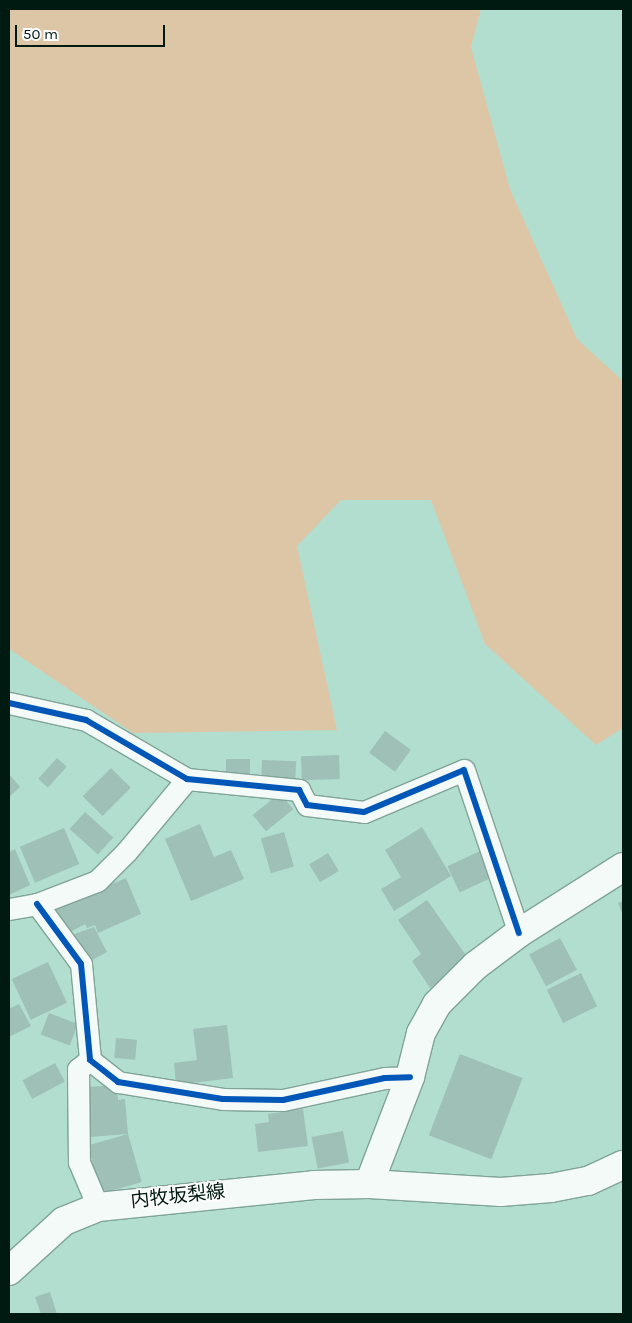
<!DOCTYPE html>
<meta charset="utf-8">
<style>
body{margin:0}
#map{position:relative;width:632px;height:1323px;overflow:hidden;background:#b2ded0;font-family:Karla,"Noto Sans JP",sans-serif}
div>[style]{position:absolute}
.green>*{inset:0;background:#dcc6a6}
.building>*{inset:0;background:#9ec0b6;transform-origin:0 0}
.roads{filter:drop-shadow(1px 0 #80a398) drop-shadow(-1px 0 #80a398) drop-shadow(0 1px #80a398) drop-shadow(0 -1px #80a398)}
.minor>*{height:21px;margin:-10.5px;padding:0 10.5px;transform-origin:10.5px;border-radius:10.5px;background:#f3faf8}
.secondary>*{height:28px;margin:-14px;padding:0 14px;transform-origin:14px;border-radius:14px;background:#f3faf8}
.cycleway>*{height:6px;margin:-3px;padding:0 3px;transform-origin:3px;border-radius:3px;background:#0057b8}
span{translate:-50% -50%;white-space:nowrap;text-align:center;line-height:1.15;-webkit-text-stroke:4px #fdfdfd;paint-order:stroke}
.street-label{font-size:19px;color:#001911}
.frame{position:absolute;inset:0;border:10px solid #001911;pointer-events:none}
.scale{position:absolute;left:15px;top:25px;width:150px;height:22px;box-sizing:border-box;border:2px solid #001911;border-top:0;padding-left:6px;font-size:15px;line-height:18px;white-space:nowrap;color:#001911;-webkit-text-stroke:4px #fdfdfd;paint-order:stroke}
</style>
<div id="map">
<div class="green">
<i style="clip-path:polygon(9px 9px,481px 9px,471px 47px,510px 189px,577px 339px,623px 381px,623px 728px,596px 745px,485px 644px,431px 500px,341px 500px,297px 546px,337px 730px,133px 733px,9px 649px)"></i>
</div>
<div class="building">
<i style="left:385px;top:731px;width:32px;height:27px;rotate:36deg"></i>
<i style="left:339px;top:755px;width:24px;height:38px;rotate:88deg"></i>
<i style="left:57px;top:758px;width:13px;height:28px;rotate:42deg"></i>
<i style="left:226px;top:759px;width:24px;height:16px"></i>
<i style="left:262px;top:760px;width:34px;height:21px;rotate:2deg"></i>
<i style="left:111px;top:768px;width:28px;height:40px;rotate:45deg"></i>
<i style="clip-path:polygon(9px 774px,20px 787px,9px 797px)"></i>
<i style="left:280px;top:793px;width:21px;height:35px;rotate:51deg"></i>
<i style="left:85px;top:812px;width:38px;height:23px;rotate:42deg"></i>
<i style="clip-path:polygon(200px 824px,214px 857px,231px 850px,244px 879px,191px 901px,165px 839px)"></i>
<i style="clip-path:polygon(422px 827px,451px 876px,394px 911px,381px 889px,401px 877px,385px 850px)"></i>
<i style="left:64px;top:828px;width:39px;height:48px;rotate:67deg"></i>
<i style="left:284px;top:832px;width:36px;height:24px;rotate:74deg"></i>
<i style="clip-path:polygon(15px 849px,30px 885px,9px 895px,9px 852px)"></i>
<i style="left:480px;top:851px;width:29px;height:36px;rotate:65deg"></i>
<i style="left:328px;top:853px;width:21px;height:22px;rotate:59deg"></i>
<i style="clip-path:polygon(126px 878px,141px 914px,98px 933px,95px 925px,87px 928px,85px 924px,67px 934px,55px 908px)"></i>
<i style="clip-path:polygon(427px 900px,470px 961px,430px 988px,412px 961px,421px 954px,398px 920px)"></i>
<i style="clip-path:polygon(623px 901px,623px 916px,618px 903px)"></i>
<i style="clip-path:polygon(94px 927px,107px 952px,83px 965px,69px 936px)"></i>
<i style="left:560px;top:938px;width:36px;height:35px;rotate:62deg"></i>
<i style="left:48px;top:962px;width:45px;height:40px;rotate:65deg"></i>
<i style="left:581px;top:973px;width:37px;height:38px;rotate:64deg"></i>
<i style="clip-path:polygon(19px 1004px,31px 1026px,9px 1037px,9px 1009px)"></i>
<i style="left:49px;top:1013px;width:31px;height:23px;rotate:21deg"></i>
<i style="clip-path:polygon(227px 1025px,233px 1078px,176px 1085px,174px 1063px,197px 1060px,193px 1029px)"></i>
<i style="left:116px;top:1038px;width:21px;height:20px;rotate:5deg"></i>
<i style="left:460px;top:1054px;width:67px;height:87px;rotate:21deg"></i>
<i style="left:55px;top:1063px;width:21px;height:37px;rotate:62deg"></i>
<i style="clip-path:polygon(117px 1085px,118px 1100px,125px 1099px,128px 1134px,90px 1137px,88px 1087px)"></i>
<i style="clip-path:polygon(303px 1109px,308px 1146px,258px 1152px,255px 1124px,269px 1122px,268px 1114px)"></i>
<i style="left:343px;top:1131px;width:32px;height:32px;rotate:79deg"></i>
<i style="left:128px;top:1134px;width:50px;height:42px;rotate:74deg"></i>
<i style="clip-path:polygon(50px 1292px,57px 1314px,41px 1314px,35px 1297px)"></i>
</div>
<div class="roads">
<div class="minor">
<i style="left:9px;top:703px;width:79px;rotate:12.4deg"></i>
<i style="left:86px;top:720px;width:117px;rotate:30.3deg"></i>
<i style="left:187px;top:779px;width:113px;rotate:5.6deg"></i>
<i style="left:299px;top:790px;width:17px;rotate:62deg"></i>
<i style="left:307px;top:805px;width:57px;rotate:7deg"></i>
<i style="left:364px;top:812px;width:108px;rotate:-22.8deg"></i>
<i style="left:464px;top:770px;width:172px;rotate:71.4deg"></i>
<i style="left:37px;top:904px;width:74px;rotate:53.7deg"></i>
<i style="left:81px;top:964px;width:96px;rotate:84.6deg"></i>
<i style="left:90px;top:1060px;width:36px;rotate:38deg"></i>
<i style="left:118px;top:1082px;width:106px;rotate:9.2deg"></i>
<i style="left:223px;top:1099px;width:60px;rotate:1deg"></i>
<i style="left:283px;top:1100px;width:104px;rotate:-12.2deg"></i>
<i style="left:385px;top:1078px;width:25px;rotate:-2deg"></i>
<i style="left:9px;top:909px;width:28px;rotate:-10deg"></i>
<i style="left:37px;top:904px;width:64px;rotate:-21deg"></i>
<i style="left:97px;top:881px;width:42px;rotate:-45deg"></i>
<i style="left:127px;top:851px;width:94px;rotate:-50.2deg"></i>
<i style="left:90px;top:1060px;width:15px;rotate:143deg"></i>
<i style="left:78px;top:1069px;width:93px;rotate:89.4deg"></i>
<i style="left:79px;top:1162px;width:49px;rotate:67.1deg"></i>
</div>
<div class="secondary">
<i style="left:369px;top:1184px;width:115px;rotate:-69deg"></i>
<i style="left:410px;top:1077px;width:45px;rotate:-76deg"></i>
<i style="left:421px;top:1033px;width:33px;rotate:-61deg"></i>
<i style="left:437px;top:1004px;width:54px;rotate:-45deg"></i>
<i style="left:475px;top:966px;width:55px;rotate:-36.9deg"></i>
<i style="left:519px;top:933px;width:123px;rotate:-32.4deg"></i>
<i style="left:9px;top:1271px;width:74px;rotate:-42.3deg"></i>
<i style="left:64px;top:1221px;width:37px;rotate:-22deg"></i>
<i style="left:98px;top:1207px;width:217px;rotate:-5.8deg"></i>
<i style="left:314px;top:1185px;width:55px;rotate:-1deg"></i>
<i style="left:369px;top:1184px;width:132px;rotate:3.5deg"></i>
<i style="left:501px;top:1192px;width:50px;rotate:-4.6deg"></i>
<i style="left:551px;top:1188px;width:38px;rotate:-11deg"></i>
<i style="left:588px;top:1181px;width:38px;rotate:-25deg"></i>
</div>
</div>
<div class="cycleway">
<i style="left:9px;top:703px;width:79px;rotate:12.4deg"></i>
<i style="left:86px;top:720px;width:117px;rotate:30.3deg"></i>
<i style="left:187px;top:779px;width:113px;rotate:5.6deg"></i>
<i style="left:299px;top:790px;width:17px;rotate:62deg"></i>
<i style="left:307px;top:805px;width:57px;rotate:7deg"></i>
<i style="left:364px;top:812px;width:108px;rotate:-22.8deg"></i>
<i style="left:464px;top:770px;width:172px;rotate:71.4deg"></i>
<i style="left:37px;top:904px;width:74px;rotate:53.7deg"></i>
<i style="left:81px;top:964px;width:96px;rotate:84.6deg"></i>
<i style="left:90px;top:1060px;width:36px;rotate:38deg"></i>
<i style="left:118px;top:1082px;width:106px;rotate:9.2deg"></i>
<i style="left:223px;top:1099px;width:60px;rotate:1deg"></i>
<i style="left:283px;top:1100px;width:104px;rotate:-12.2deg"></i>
<i style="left:385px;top:1078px;width:25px;rotate:-2deg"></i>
</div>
<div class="street-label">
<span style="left:178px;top:1197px;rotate:-6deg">内牧坂梨線</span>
</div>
<div class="frame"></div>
<div class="scale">50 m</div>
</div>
